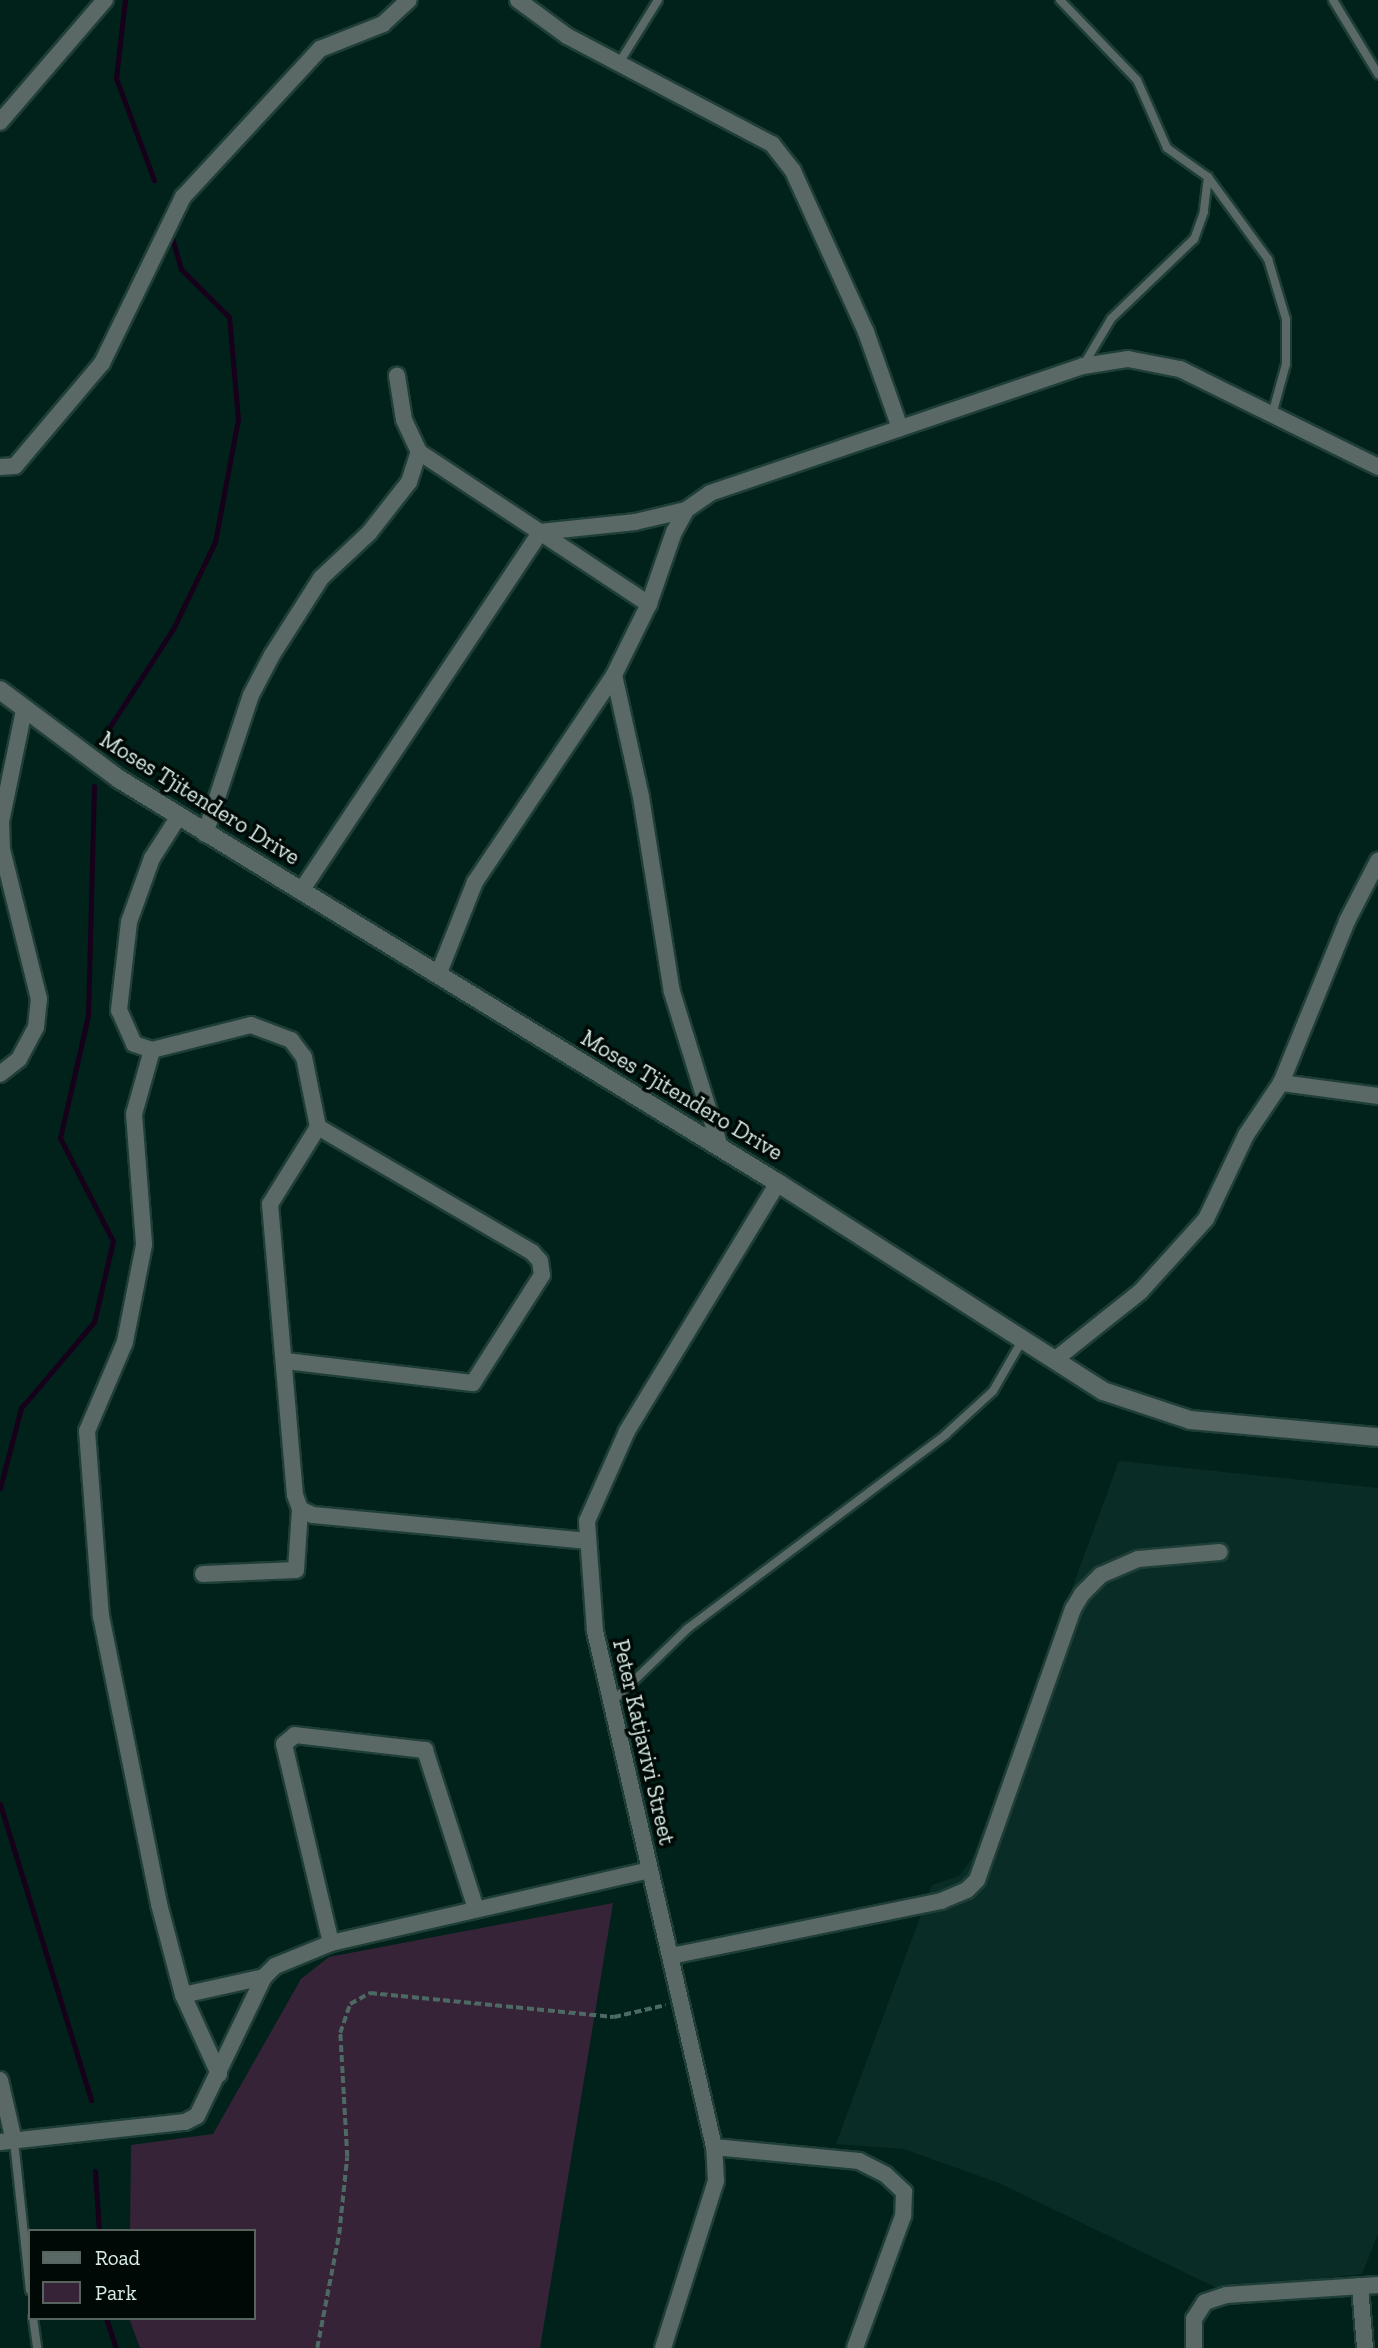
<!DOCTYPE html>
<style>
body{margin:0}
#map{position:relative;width:1378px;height:2348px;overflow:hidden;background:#00221b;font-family:"Zilla Slab",serif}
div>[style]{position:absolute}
.built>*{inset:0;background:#092d26}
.green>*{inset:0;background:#372337}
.stream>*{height:5px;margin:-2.5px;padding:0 2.5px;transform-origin:2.5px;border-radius:2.5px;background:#170019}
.path>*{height:3.5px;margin-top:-1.75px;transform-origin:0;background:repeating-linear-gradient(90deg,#4d6963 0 7px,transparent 0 10.5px)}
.roads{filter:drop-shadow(2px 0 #1e3e37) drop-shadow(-2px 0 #1e3e37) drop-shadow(0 2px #1e3e37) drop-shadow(0 -2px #1e3e37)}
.service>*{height:8px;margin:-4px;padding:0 4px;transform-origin:4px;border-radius:4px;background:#5a6965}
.minor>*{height:16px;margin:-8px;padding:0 8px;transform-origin:8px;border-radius:8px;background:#5a6965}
.tertiary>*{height:18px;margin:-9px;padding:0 9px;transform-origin:9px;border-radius:9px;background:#5a6965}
span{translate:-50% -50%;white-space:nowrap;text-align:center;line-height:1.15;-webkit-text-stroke:7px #000906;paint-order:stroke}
.street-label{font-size:23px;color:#d8ebe5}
.legend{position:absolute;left:28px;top:2229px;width:228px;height:91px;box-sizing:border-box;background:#000906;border:2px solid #56635f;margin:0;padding:9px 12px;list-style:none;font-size:21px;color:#d8ebe5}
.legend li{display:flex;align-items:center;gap:14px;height:35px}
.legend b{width:35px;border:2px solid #56635f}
</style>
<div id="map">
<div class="built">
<i style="clip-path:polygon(1119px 1461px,1378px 1488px,1378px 2234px,1362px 2274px,1219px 2289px,999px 2183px,904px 2149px,836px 2144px,932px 1885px,959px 1876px,973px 1857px)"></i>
</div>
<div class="green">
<i style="clip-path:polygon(613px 1903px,540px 2348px,140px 2348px,129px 2318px,254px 2318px,254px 2231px,130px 2231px,131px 2145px,213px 2134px,301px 1979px,329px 1957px)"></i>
</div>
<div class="stream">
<i style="left:125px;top:0;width:79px;rotate:96.6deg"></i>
<i style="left:116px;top:78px;width:109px;rotate:69.6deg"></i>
<i style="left:107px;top:731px;width:121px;rotate:-57.1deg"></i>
<i style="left:173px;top:629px;width:97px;rotate:-64.2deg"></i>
<i style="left:215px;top:542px;width:125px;rotate:-79.4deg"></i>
<i style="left:238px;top:419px;width:102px;rotate:-95deg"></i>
<i style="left:229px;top:317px;width:68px;rotate:-135deg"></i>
<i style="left:181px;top:269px;width:40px;rotate:-106deg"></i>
<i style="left:0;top:1488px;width:83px;rotate:-75.3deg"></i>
<i style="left:21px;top:1408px;width:113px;rotate:-49.7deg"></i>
<i style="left:94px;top:1322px;width:83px;rotate:-76.8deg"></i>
<i style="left:113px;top:1241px;width:116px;rotate:-117.2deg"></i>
<i style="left:60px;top:1138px;width:125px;rotate:-77.1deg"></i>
<i style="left:88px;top:1016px;width:230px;rotate:-88.5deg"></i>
<i style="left:0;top:1804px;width:310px;rotate:72.9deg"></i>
<i style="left:95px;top:2171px;width:60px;rotate:86.2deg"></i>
<i style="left:106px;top:2318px;width:32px;rotate:72deg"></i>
</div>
<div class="path">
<i style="left:317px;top:2348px;width:116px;rotate:-79.1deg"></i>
<i style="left:339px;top:2234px;width:77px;rotate:-84.1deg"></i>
<i style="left:347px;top:2157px;width:124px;rotate:-93.2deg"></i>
<i style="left:340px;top:2033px;width:31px;rotate:-71deg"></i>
<i style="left:350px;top:2004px;width:23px;rotate:-29deg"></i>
<i style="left:370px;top:1993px;width:245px;rotate:5.6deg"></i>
<i style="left:614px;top:2017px;width:53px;rotate:-13deg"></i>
</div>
<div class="roads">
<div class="service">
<i style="left:1060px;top:0;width:111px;rotate:46.1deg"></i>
<i style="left:1137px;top:80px;width:74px;rotate:66.2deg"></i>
<i style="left:1167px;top:148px;width:50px;rotate:35.3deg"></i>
<i style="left:1208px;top:177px;width:35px;rotate:97deg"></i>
<i style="left:1204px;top:212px;width:29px;rotate:110deg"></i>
<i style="left:1194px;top:239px;width:115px;rotate:136.1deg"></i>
<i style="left:1111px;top:319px;width:55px;rotate:120.8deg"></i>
<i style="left:1333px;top:0;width:87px;rotate:58.7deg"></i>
<i style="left:619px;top:63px;width:74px;rotate:-58.2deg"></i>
<i style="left:1208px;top:177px;width:102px;rotate:53.8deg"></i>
<i style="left:1268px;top:259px;width:63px;rotate:73.3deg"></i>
<i style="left:1286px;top:319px;width:45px;rotate:90deg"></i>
<i style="left:1286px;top:364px;width:53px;rotate:105.4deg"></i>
<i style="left:611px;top:1703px;width:106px;rotate:-44.2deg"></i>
<i style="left:687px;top:1629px;width:323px;rotate:-36.9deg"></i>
<i style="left:945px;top:1435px;width:65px;rotate:-42.5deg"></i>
<i style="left:993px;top:1391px;width:60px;rotate:-60deg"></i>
<i style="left:14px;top:2141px;width:150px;rotate:83.9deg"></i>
<i style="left:33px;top:2318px;width:30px;rotate:82deg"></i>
</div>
<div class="minor">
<i style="left:518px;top:0;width:61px;rotate:36.3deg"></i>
<i style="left:567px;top:36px;width:232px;rotate:27.8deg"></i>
<i style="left:772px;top:144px;width:34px;rotate:52deg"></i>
<i style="left:793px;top:171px;width:177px;rotate:65.6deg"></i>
<i style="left:866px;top:332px;width:102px;rotate:70.5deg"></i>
<i style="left:0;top:122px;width:161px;rotate:-49.3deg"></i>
<i style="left:419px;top:452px;width:276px;rotate:33.5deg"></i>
<i style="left:0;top:467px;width:15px;rotate:-4deg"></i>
<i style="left:15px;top:466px;width:135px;rotate:-49.8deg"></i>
<i style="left:102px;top:363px;width:185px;rotate:-64deg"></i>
<i style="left:183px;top:197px;width:202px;rotate:-47.2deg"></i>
<i style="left:320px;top:49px;width:68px;rotate:-21.6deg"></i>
<i style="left:383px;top:24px;width:35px;rotate:-43deg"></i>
<i style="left:614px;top:675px;width:125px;rotate:77.5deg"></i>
<i style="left:641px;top:797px;width:197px;rotate:81deg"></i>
<i style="left:672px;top:992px;width:162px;rotate:72.8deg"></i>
<i style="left:179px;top:816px;width:50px;rotate:122.7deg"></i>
<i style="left:152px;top:858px;width:68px;rotate:109.8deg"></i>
<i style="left:129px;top:922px;width:89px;rotate:96.5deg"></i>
<i style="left:119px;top:1010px;width:37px;rotate:66deg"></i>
<i style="left:134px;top:1044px;width:19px;rotate:18deg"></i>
<i style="left:152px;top:1050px;width:102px;rotate:-14.2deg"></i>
<i style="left:251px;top:1025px;width:43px;rotate:20.6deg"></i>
<i style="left:291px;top:1040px;width:21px;rotate:53deg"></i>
<i style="left:304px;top:1057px;width:71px;rotate:78.7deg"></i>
<i style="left:318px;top:1127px;width:91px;rotate:121.9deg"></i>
<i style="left:270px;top:1204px;width:292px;rotate:85.1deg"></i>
<i style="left:295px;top:1495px;width:15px;rotate:70deg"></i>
<i style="left:300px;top:1509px;width:14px;rotate:25deg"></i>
<i style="left:313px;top:1515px;width:274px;rotate:5.4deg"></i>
<i style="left:205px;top:834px;width:146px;rotate:-71.7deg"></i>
<i style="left:251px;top:695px;width:45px;rotate:-62.3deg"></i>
<i style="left:272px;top:655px;width:91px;rotate:-57.5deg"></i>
<i style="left:321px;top:578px;width:66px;rotate:-43.2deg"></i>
<i style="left:369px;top:533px;width:65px;rotate:-51.9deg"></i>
<i style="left:409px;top:482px;width:32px;rotate:-72deg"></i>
<i style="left:419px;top:452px;width:35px;rotate:-115deg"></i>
<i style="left:404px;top:420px;width:45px;rotate:-99deg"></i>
<i style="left:301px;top:891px;width:431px;rotate:-56.3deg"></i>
<i style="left:540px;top:532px;width:96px;rotate:-6deg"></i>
<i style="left:635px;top:522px;width:52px;rotate:-13.2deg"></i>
<i style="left:438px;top:975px;width:100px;rotate:-68.3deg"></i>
<i style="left:475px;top:882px;width:249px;rotate:-56.1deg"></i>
<i style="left:614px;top:675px;width:79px;rotate:-63.8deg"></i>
<i style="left:649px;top:604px;width:76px;rotate:-70.9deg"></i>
<i style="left:674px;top:532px;width:25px;rotate:-61deg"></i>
<i style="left:686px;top:510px;width:29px;rotate:-35deg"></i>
<i style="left:710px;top:493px;width:394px;rotate:-18.8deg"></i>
<i style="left:1083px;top:366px;width:46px;rotate:-8.8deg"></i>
<i style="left:1128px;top:359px;width:53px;rotate:10.9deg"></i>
<i style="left:1180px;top:369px;width:221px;rotate:26.3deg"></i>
<i style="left:152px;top:1050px;width:66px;rotate:105.7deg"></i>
<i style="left:134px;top:1114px;width:131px;rotate:85.6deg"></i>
<i style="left:144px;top:1245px;width:99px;rotate:101.1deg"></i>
<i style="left:125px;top:1342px;width:97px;rotate:113.1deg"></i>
<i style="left:87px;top:1431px;width:186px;rotate:85.7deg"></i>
<i style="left:101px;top:1616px;width:294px;rotate:78.6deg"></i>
<i style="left:159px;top:1904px;width:94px;rotate:75.2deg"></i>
<i style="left:183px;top:1995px;width:87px;rotate:65.5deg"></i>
<i style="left:0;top:1074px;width:24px;rotate:-38deg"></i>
<i style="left:19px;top:1059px;width:36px;rotate:-62deg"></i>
<i style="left:36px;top:1027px;width:28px;rotate:-84deg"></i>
<i style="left:39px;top:999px;width:154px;rotate:-103.9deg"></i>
<i style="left:2px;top:849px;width:27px;rotate:-92deg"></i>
<i style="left:1px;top:822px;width:114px;rotate:-78.4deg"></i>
<i style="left:1281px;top:1083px;width:98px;rotate:7.6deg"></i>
<i style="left:1057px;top:1358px;width:106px;rotate:-38.5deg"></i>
<i style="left:1140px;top:1292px;width:98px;rotate:-47.9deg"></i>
<i style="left:1206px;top:1219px;width:93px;rotate:-64.5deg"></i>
<i style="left:1246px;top:1135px;width:63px;rotate:-56.1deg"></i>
<i style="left:1281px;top:1083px;width:175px;rotate:-67.8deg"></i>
<i style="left:1347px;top:921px;width:68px;rotate:-62.7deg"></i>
<i style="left:285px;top:1361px;width:189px;rotate:6.7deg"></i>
<i style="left:473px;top:1383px;width:128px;rotate:-57.4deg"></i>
<i style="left:542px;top:1275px;width:14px;rotate:-98deg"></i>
<i style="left:540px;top:1261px;width:12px;rotate:-132deg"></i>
<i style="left:532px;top:1252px;width:248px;rotate:-149.7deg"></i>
<i style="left:203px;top:1574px;width:93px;rotate:-2.5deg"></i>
<i style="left:296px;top:1570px;width:61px;rotate:-86.2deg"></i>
<i style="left:331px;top:1943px;width:204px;rotate:-103.3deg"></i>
<i style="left:284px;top:1744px;width:14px;rotate:-39deg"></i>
<i style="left:295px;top:1735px;width:131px;rotate:6.6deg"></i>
<i style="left:425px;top:1750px;width:167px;rotate:72.2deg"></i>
<i style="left:671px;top:1956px;width:276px;rotate:-11.5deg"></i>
<i style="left:941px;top:1901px;width:28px;rotate:-23deg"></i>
<i style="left:967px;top:1890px;width:14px;rotate:-45deg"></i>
<i style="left:977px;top:1880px;width:288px;rotate:-70.5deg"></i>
<i style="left:1073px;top:1609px;width:17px;rotate:-59deg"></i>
<i style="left:1082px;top:1594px;width:27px;rotate:-45deg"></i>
<i style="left:1101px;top:1575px;width:40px;rotate:-23.4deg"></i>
<i style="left:1138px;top:1559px;width:82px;rotate:-4.9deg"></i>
<i style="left:183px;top:1995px;width:83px;rotate:-12.5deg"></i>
<i style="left:0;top:2080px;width:63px;rotate:77.1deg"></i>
<i style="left:0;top:2142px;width:186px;rotate:-6.2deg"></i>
<i style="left:185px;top:2122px;width:13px;rotate:-27deg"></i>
<i style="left:197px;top:2116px;width:154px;rotate:-64.3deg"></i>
<i style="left:264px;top:1977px;width:16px;rotate:-45deg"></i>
<i style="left:275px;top:1966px;width:61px;rotate:-22.3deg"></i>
<i style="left:331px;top:1943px;width:327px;rotate:-12.9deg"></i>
<i style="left:714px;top:2147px;width:146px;rotate:5.5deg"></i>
<i style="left:859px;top:2161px;width:30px;rotate:27deg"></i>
<i style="left:886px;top:2175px;width:25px;rotate:43deg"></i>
<i style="left:904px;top:2192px;width:24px;rotate:92deg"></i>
<i style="left:903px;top:2216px;width:140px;rotate:110deg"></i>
<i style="left:1360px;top:2286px;width:62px;rotate:85.4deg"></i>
<i style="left:663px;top:2348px;width:175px;rotate:-72.4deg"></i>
<i style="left:716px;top:2181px;width:34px;rotate:-93deg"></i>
<i style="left:714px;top:2147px;width:530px;rotate:-102.99deg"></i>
<i style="left:595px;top:1631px;width:110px;rotate:-94.2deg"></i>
<i style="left:587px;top:1521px;width:98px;rotate:-66deg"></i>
<i style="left:627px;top:1431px;width:290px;rotate:-58.7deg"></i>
<i style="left:1194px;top:2348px;width:29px;rotate:-90deg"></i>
<i style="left:1194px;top:2319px;width:20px;rotate:-57deg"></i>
<i style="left:1205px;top:2302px;width:22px;rotate:-18deg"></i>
<i style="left:1226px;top:2295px;width:152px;rotate:-3.8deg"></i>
</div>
<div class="tertiary">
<i style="left:0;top:690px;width:149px;rotate:36.8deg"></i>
<i style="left:119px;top:779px;width:773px;rotate:31.51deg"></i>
<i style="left:778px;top:1183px;width:386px;rotate:32.6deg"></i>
<i style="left:1103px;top:1391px;width:92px;rotate:18.4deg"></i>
<i style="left:1190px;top:1420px;width:189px;rotate:5.2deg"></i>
</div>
</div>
<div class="street-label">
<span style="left:200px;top:798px;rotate:32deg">Moses Tjitendero Drive</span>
<span style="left:682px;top:1095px;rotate:31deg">Moses Tjitendero Drive</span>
<span style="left:644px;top:1742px;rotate:77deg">Peter Katjavivi Street</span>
</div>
<ul class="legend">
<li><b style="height:9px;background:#5a6965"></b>Road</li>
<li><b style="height:19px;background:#372337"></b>Park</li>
</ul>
</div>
